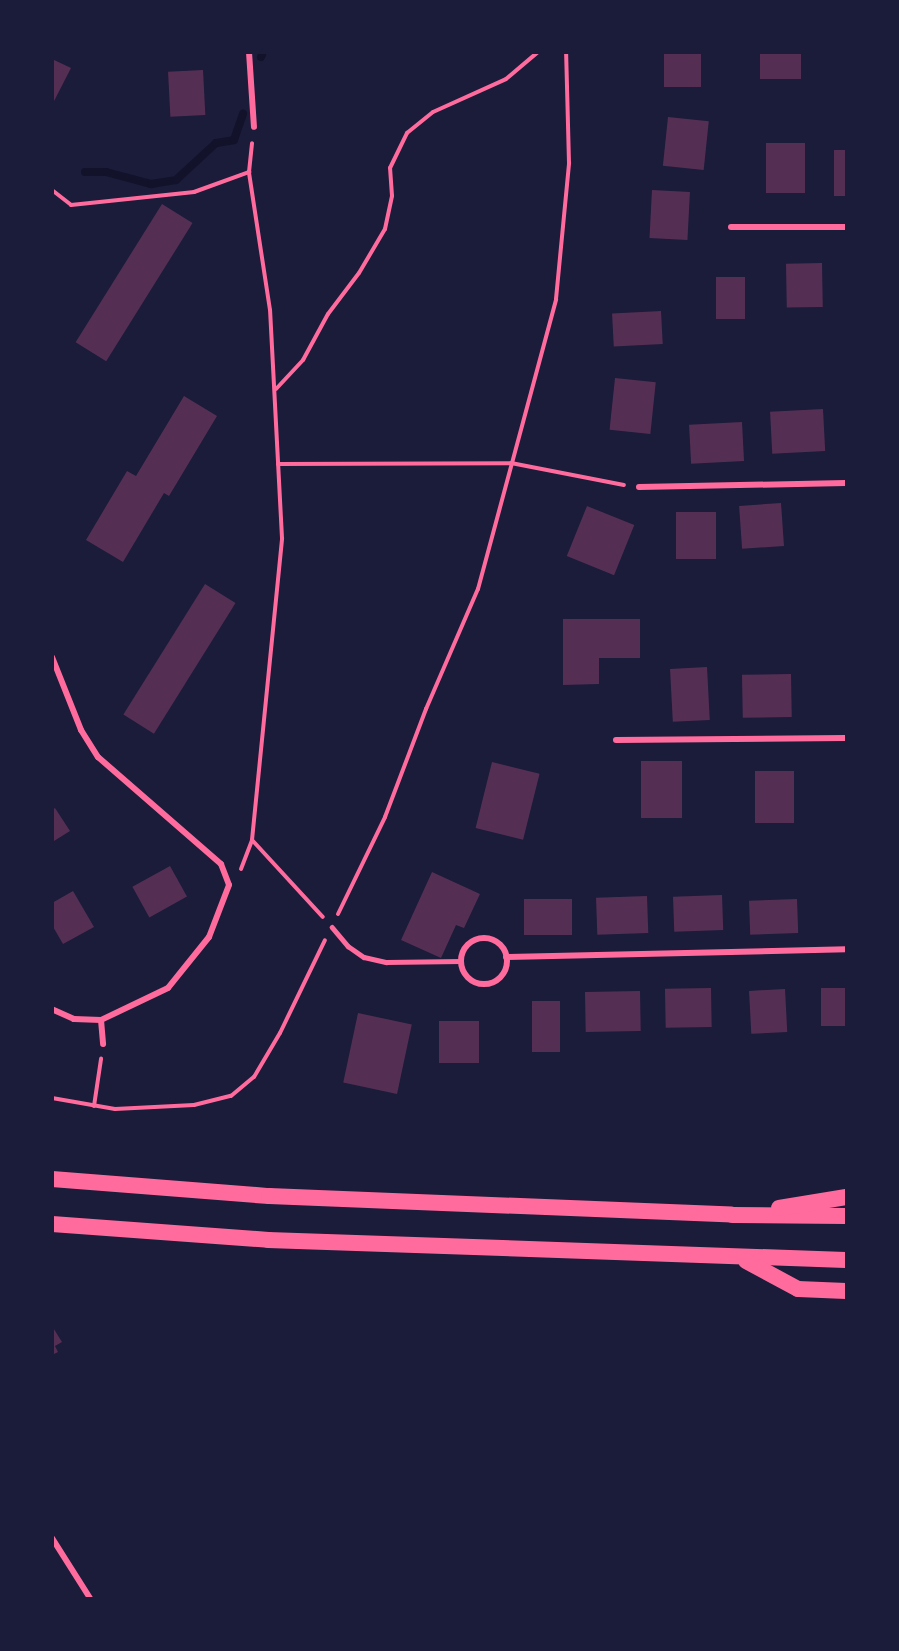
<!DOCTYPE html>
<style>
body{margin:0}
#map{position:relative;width:899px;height:1651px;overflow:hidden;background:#1b1b3a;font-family:"Alegreya Sans",sans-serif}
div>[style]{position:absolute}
.stream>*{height:8px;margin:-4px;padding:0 4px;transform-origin:4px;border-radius:4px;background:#12122b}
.building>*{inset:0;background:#542f53;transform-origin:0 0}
.path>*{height:4px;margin:-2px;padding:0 2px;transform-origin:2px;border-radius:2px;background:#ff6b9d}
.service>*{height:4.5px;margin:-2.25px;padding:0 2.25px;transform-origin:2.25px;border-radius:2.25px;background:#ff6b9d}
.minor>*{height:6px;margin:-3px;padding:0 3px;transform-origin:3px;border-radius:3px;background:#ff6b9d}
.minor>.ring{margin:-3px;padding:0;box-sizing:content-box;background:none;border:6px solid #ff6b9d;border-radius:50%}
.trunk>*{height:16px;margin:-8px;padding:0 8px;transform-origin:8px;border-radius:8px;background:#ff6b9d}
span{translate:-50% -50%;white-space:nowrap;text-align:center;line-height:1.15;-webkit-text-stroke:4.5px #1b1b3a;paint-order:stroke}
.frame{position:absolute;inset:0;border:54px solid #1b1b3a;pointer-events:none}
</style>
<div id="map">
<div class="stream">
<i style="left:261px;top:57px;width:5px;rotate:-68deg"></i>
<i style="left:85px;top:172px;width:21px"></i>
<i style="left:106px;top:172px;width:47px;rotate:14.9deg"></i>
<i style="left:151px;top:184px;width:25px;rotate:-9deg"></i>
<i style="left:176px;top:180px;width:54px;rotate:-42.8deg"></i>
<i style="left:216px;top:143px;width:18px;rotate:-9deg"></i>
<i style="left:234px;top:140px;width:28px;rotate:-71deg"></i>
</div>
<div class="building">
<i style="left:664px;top:52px;width:37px;height:35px"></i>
<i style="left:760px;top:52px;width:41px;height:27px"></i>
<i style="clip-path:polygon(52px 59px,71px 68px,52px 105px)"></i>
<i style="left:203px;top:70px;width:45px;height:35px;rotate:87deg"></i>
<i style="left:668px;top:117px;width:41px;height:49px;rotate:6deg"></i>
<i style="left:766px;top:143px;width:39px;height:50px"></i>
<i style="left:834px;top:150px;width:12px;height:46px"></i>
<i style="left:652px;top:190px;width:38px;height:48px;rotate:3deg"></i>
<i style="left:162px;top:204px;width:36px;height:163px;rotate:32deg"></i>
<i style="left:822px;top:263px;width:44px;height:36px;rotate:89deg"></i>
<i style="left:716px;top:277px;width:29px;height:42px"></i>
<i style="left:661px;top:311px;width:33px;height:49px;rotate:87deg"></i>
<i style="left:615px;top:378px;width:41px;height:52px;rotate:6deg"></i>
<i style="clip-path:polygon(184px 396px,217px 416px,169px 496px,164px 493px,123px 562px,86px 540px,127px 471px,136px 476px)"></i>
<i style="left:823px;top:409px;width:42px;height:53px;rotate:87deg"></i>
<i style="left:742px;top:422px;width:39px;height:53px;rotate:87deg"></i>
<i style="left:781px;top:503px;width:43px;height:42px;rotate:86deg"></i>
<i style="left:587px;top:506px;width:51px;height:54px;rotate:22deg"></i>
<i style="left:676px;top:512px;width:40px;height:47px"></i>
<i style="left:205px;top:584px;width:36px;height:154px;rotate:32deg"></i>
<i style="clip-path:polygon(563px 619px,640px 619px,640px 658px,599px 658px,599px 684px,563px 685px)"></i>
<i style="left:707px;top:667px;width:53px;height:37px;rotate:87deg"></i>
<i style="left:791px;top:674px;width:43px;height:49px;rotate:89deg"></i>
<i style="left:641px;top:761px;width:41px;height:57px"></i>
<i style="left:492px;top:762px;width:49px;height:68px;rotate:14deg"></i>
<i style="left:794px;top:771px;width:52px;height:39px;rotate:90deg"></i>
<i style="clip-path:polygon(55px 808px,70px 831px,54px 841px,52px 810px)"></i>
<i style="left:170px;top:866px;width:35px;height:43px;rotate:61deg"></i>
<i style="clip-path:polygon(432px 872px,480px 894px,464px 928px,456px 925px,441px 958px,401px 940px)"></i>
<i style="clip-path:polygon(73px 891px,94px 927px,63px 944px,52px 925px,52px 903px)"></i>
<i style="left:722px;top:895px;width:35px;height:49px;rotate:88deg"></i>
<i style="left:647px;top:896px;width:37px;height:51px;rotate:88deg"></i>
<i style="left:524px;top:899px;width:48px;height:36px"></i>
<i style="left:797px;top:899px;width:34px;height:48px;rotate:88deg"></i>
<i style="left:711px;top:988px;width:39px;height:46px;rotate:89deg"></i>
<i style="left:821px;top:988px;width:25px;height:38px"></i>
<i style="left:785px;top:989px;width:43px;height:36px;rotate:87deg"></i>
<i style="left:640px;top:991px;width:40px;height:55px;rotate:89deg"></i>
<i style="left:532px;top:1001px;width:28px;height:51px"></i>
<i style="left:358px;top:1013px;width:55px;height:71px;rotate:12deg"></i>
<i style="left:479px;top:1021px;width:42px;height:40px;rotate:90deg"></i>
<i style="clip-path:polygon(52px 1326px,62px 1342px,55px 1346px,58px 1352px,52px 1355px)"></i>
</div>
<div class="path">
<i style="left:52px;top:190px;width:24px;rotate:38deg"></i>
<i style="left:71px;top:205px;width:124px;rotate:-6deg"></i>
<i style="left:194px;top:192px;width:59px;rotate:-20deg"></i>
<i style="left:276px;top:389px;width:40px;rotate:-47deg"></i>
<i style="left:303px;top:360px;width:52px;rotate:-61.5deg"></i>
<i style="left:328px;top:314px;width:51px;rotate:-52.9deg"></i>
<i style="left:359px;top:273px;width:51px;rotate:-59.4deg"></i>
<i style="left:385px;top:229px;width:34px;rotate:-78deg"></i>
<i style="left:392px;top:196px;width:28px;rotate:-94deg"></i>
<i style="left:390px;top:168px;width:39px;rotate:-64deg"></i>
<i style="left:407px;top:133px;width:33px;rotate:-39deg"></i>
<i style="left:433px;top:112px;width:80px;rotate:-24.3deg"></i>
<i style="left:506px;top:79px;width:42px;rotate:-40.2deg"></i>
<i style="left:278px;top:464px;width:233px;rotate:-0.2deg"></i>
<i style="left:511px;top:463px;width:115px;rotate:11deg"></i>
<i style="left:253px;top:841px;width:103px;rotate:47.4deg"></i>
<i style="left:241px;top:869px;width:31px;rotate:-69deg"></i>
<i style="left:252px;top:840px;width:303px;rotate:-84.3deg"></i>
<i style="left:282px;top:538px;width:228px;rotate:-93deg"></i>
<i style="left:270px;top:310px;width:140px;rotate:-98.7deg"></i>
<i style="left:249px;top:172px;width:29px;rotate:-84deg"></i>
<i style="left:338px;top:914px;width:108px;rotate:-64.1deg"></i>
<i style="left:385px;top:817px;width:116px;rotate:-69.2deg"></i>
<i style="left:426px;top:709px;width:131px;rotate:-66.6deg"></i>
<i style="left:478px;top:589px;width:300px;rotate:-74.9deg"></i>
<i style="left:556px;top:299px;width:137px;rotate:-84.5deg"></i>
<i style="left:569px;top:163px;width:111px;rotate:-91.5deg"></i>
<i style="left:52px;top:1098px;width:64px;rotate:9.9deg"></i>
<i style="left:115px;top:1109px;width:79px;rotate:-2.9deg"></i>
<i style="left:194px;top:1105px;width:38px;rotate:-14deg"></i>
<i style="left:231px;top:1096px;width:30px;rotate:-40deg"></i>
<i style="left:254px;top:1077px;width:51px;rotate:-59.4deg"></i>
<i style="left:280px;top:1033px;width:103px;rotate:-64.2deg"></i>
<i style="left:94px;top:1106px;width:48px;rotate:-81.5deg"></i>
</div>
<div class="service">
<i style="left:332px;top:927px;width:25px;rotate:50deg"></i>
<i style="left:348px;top:946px;width:19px;rotate:35deg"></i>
<i style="left:364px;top:957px;width:23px;rotate:13deg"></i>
<i style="left:386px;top:962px;width:75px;rotate:-0.8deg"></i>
</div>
<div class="minor">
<i style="left:249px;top:52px;width:75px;rotate:86.2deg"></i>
<i style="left:731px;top:227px;width:115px"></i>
<i style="left:639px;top:487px;width:207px;rotate:-1.1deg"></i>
<i style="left:52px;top:657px;width:79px;rotate:68.3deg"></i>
<i style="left:81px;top:730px;width:32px;rotate:58deg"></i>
<i style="left:98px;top:757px;width:163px;rotate:41deg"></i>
<i style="left:221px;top:864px;width:22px;rotate:69deg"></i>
<i style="left:229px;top:885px;width:56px;rotate:111deg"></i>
<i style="left:209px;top:937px;width:65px;rotate:128.8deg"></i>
<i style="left:168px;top:988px;width:74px;rotate:154.5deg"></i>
<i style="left:101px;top:1020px;width:27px;rotate:-178deg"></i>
<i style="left:74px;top:1019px;width:24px;rotate:-156deg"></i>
<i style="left:616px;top:740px;width:230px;rotate:-0.5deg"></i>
<i class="ring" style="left:461px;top:938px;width:40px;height:40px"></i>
<i style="left:506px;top:957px;width:340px;rotate:-1.3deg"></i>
<i style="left:101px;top:1020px;width:24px;rotate:85deg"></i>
<i style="left:52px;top:1538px;width:71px;rotate:57.7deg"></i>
</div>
<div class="trunk">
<i style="left:52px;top:1179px;width:218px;rotate:4.5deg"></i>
<i style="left:269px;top:1196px;width:463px;rotate:2.3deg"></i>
<i style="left:732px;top:1215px;width:114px;rotate:0.5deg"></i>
<i style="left:779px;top:1208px;width:68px;rotate:-9.3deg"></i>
<i style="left:52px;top:1224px;width:217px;rotate:4.2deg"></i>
<i style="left:268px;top:1240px;width:578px;rotate:1.98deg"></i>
<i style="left:746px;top:1261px;width:59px;rotate:28.3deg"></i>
<i style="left:798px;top:1289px;width:48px;rotate:2.4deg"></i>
</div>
<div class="frame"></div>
</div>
